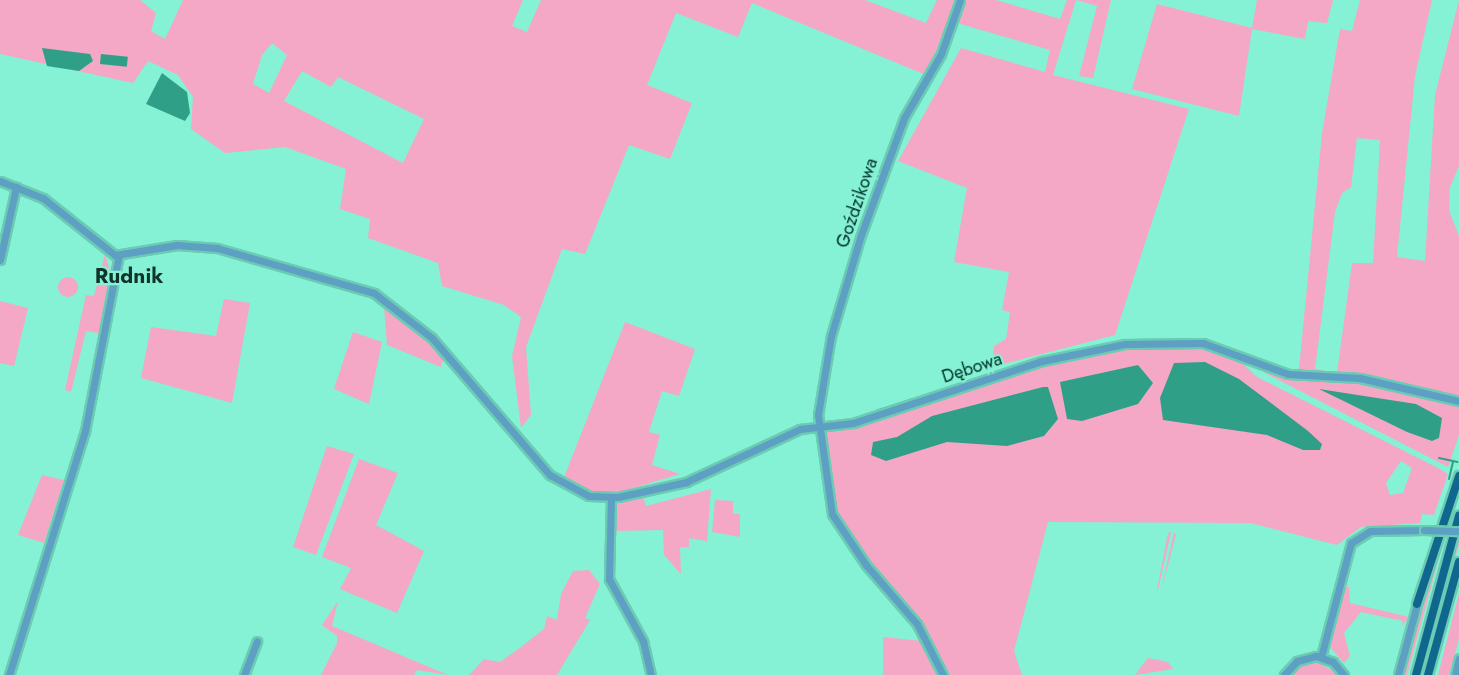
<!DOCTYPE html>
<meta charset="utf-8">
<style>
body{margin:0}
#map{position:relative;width:1459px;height:675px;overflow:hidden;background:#85f1d5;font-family:Jost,sans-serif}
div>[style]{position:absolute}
.green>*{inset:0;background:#f4a8c5}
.round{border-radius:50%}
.water>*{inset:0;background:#2fa087;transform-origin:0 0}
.stream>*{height:2px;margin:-1px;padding:0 1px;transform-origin:1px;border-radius:1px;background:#2fa087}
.roads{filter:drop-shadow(2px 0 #6bcbb3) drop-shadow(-2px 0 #6bcbb3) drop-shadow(0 2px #6bcbb3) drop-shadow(0 -2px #6bcbb3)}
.minor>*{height:7px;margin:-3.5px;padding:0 3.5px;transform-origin:3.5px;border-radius:3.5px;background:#5e9fc4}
.major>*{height:8px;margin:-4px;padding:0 4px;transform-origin:4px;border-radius:4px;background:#10678e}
.bridges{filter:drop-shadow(2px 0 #6bcbb3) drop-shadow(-2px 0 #6bcbb3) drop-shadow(0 2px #6bcbb3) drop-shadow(0 -2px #6bcbb3)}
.minor-bridge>*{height:7px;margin:-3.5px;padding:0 3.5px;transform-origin:3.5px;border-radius:3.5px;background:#5e9fc4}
span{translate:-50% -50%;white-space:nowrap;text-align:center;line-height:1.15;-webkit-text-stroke:4.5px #85f1d5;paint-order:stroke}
.street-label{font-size:18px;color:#02352b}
.quarter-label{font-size:21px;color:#10332b;font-weight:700}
</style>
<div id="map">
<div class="green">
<i style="clip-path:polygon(evenodd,0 0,140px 0,156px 13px,151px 31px,165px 39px,183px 0,523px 0,512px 26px,527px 32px,541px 0,865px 0,926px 23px,937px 0,957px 0,926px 75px,752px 3px,738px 37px,676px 13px,647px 85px,692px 103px,670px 159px,629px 145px,585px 254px,562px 249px,526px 347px,531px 415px,521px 428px,512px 356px,521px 317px,504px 305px,442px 286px,438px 263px,368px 238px,370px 219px,340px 209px,346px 169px,285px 147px,225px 153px,191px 129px,193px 97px,178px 75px,148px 61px,133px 83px,0 54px,0 0,272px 43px,287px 55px,269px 93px,253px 84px,262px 55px,272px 43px,0 0,302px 71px,331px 87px,338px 77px,424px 119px,403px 163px,284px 101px,302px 71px)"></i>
<i style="clip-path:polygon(963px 0,996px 0,1060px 19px,1067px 0,1111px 0,1093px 78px,1079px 76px,1097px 6px,1076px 0,1053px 75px,1189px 109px,1115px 335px,992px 367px,994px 346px,1006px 339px,1010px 312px,1002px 310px,1009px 272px,954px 262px,967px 188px,898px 161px,961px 48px,1045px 72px,1050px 50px,957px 23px)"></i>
<i style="clip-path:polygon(1257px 0,1333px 0,1327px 23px,1308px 21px,1305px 39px,1252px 29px,1239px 116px,1132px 89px,1157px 4px,1252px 28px)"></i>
<i style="clip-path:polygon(evenodd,1360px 0,1432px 0,1415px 76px,1397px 257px,1425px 261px,1435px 95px,1459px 0,1459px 166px,1450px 187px,1449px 211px,1459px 236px,1459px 435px,1448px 467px,1263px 372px,1287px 376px,1299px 369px,1322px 133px,1340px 29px,1352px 31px,1360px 0,1357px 138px,1380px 140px,1373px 263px,1352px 263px,1337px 373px,1315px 369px,1335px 212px,1342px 193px,1351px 187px,1357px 138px)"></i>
<i style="clip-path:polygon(105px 254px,113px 281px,103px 334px,86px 331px,71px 392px,65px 390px,86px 295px,94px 296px)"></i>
<i class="round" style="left:58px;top:277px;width:20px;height:20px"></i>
<i style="clip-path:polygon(224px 299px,250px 303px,232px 403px,141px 378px,151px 327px,216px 336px)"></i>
<i style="clip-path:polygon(0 301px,28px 308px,14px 366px,0 363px)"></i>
<i style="clip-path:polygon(384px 307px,426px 338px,444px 358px,441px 367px,387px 345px)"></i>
<i style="clip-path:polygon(625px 322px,695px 349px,679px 396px,662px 391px,649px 432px,660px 435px,652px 465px,680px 474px,624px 491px,590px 493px,563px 480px)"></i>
<i style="clip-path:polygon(353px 332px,382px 342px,369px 404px,334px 389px)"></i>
<i style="clip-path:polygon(evenodd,1168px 339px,1237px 358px,1257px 377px,1438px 468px,1448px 474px,1434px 515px,1422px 514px,1420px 523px,1361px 527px,1337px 545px,1250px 523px,1048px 522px,1014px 651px,1022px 675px,943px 675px,927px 639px,866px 565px,827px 502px,825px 428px,1035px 364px,1168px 339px,1401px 461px,1412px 468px,1403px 493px,1390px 495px,1386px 483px,1401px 461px)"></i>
<i style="clip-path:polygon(327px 446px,354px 454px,316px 555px,293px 547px)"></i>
<i style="clip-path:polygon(359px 459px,398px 473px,376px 525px,424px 551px,397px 613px,340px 589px,351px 568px,322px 557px)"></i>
<i style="clip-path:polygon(42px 475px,64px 480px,44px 543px,18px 535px)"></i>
<i style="clip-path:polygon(1459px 485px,1407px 675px,1402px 675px,1436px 551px)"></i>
<i style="clip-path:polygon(711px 489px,707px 541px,689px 538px,689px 547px,680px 547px,681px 574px,664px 555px,663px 530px,614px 531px,616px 502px,643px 497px,646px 506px)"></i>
<i style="clip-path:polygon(715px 500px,733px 501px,733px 514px,740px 514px,740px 537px,712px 532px)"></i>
<i style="clip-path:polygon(1171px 532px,1158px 590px,1157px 590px,1168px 533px)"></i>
<i style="clip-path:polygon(1174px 532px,1176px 535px,1161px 591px)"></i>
<i style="clip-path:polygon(1459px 532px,1459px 545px,1420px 675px)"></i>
<i style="clip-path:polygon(589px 570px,600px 584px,585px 618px,590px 620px,557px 675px,469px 675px,484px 659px,500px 662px,521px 647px,544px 629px,547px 616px,557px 620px,561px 594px,573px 571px)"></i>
<i style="clip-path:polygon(1349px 586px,1350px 603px,1409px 617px,1402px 626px,1403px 621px,1361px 612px,1344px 633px,1350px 656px,1344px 663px,1329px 646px,1342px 590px)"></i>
<i style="clip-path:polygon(1459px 593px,1459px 639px,1449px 675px,1438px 675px)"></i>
<i style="clip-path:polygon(338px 601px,332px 626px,448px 675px,417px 670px,414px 675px,321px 675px,337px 643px,337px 636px,322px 625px)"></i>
<i style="clip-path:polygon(883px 637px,922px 641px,940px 675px,883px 675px)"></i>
<i style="clip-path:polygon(1148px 658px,1168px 662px,1173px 669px,1135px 675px)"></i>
<i style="clip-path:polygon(1315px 660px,1339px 675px,1290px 675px,1303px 663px)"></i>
</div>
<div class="water">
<i style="clip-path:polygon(42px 48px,90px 54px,93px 61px,79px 71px,47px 66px)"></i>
<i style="left:101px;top:54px;width:27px;height:10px;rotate:6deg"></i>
<i style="clip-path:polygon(162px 73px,187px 92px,190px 113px,185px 121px,146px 104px)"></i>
<i style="clip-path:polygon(1205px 362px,1239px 379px,1308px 431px,1322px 444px,1320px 450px,1303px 450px,1267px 435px,1163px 420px,1160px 398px,1174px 363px)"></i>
<i style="clip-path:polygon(1138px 365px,1153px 383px,1138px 404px,1082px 421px,1067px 419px,1060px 382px)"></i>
<i style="clip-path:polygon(1043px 387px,1048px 387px,1058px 419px,1044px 436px,1007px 446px,947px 442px,886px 461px,871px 455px,873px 442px,897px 437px,932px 416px)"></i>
<i style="clip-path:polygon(1319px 389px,1416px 404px,1442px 418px,1439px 438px,1432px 441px,1407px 432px)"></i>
</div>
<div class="stream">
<i style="left:876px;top:411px;width:56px;rotate:-17.8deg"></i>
<i style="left:1439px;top:458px;width:19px;rotate:12deg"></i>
<i style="left:1449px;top:479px;width:17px;rotate:-77deg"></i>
</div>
<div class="roads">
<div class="minor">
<i style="left:0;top:181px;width:46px;rotate:21.6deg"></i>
<i style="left:43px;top:198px;width:92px;rotate:38.4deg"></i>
<i style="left:115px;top:255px;width:63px;rotate:-9.2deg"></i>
<i style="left:177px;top:245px;width:40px;rotate:4.3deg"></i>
<i style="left:217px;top:248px;width:163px;rotate:16deg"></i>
<i style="left:374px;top:293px;width:73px;rotate:37.8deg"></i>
<i style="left:432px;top:338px;width:181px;rotate:49.3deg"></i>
<i style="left:550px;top:475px;width:44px;rotate:28.3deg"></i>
<i style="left:589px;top:496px;width:29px;rotate:2deg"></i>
<i style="left:618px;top:497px;width:70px;rotate:-12.4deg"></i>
<i style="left:686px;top:482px;width:126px;rotate:-24.9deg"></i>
<i style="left:800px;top:429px;width:53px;rotate:-6.5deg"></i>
<i style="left:853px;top:423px;width:199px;rotate:-18.2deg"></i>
<i style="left:1042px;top:361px;width:85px;rotate:-11.6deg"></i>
<i style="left:1125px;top:344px;width:78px;rotate:-0.7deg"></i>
<i style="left:1203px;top:343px;width:90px;rotate:20deg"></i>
<i style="left:1288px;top:374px;width:72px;rotate:3.2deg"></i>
<i style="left:1360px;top:378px;width:102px;rotate:13.1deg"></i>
<i style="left:0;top:260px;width:75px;rotate:-77.6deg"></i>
<i style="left:611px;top:497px;width:82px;rotate:91.4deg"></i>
<i style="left:609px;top:579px;width:71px;rotate:61.3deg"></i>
<i style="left:643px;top:641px;width:35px;rotate:77deg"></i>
<i style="left:1321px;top:657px;width:118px;rotate:-75.3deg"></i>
<i style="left:1351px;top:543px;width:22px;rotate:-32deg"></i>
<i style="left:1370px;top:531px;width:54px;rotate:-1.1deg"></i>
<i style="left:9px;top:675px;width:256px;rotate:-72.7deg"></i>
<i style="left:85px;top:431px;width:179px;rotate:-79.1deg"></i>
<i style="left:244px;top:675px;width:36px;rotate:-69deg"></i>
<i style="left:943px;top:675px;width:57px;rotate:-117deg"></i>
<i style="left:917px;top:624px;width:78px;rotate:-130.8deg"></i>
<i style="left:866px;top:565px;width:61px;rotate:-123.7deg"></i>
<i style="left:832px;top:514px;width:100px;rotate:-98deg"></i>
<i style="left:818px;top:415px;width:80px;rotate:-80.7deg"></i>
<i style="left:831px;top:336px;width:105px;rotate:-73.5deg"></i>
<i style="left:861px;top:235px;width:125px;rotate:-69.8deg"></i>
<i style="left:904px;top:118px;width:74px;rotate:-60deg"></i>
<i style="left:941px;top:54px;width:57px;rotate:-70.6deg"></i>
<i style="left:1284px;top:675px;width:19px;rotate:-47deg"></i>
<i style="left:1297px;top:661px;width:20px;rotate:-15deg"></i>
<i style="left:1316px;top:656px;width:18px;rotate:19deg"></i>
<i style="left:1333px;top:662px;width:17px;rotate:50deg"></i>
<i style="left:1398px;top:675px;width:73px;rotate:-75deg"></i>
<i style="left:1455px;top:675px;width:17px;rotate:-77deg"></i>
</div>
<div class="major">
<i style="left:1417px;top:604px;width:135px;rotate:-71.8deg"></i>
<i style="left:1416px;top:675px;width:165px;rotate:-74.9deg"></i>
<i style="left:1428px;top:675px;width:117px;rotate:-74.7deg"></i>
</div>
</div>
<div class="bridges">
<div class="minor-bridge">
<i style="left:1424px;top:530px;width:35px;rotate:2deg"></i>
</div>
</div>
<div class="street-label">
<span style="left:857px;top:203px;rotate:-71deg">Goździkowa</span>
<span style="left:972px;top:368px;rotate:-18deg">Dębowa</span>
</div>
<div class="quarter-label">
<span style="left:129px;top:276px">Rudnik</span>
</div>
</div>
